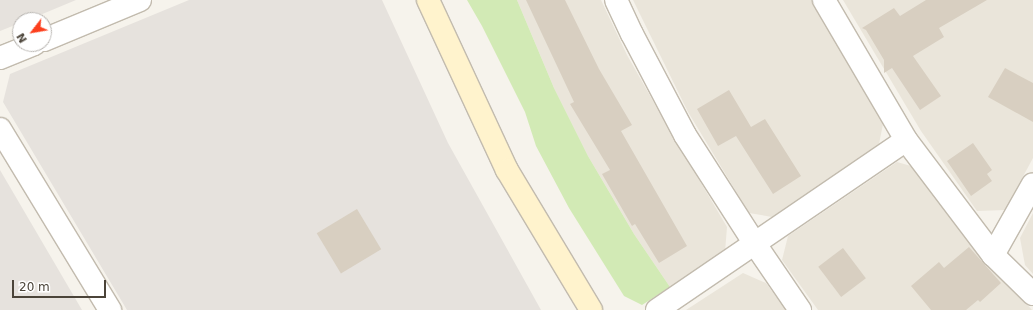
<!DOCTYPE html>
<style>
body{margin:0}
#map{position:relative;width:1033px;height:310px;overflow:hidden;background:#f6f3ec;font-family:"DejaVu Sans",sans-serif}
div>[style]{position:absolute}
.residential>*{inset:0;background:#eae5da}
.industrial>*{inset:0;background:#e6e2dd}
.green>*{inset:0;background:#d2eab5}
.building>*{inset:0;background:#d8cfc1;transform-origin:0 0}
.roads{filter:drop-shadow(1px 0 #c2bbae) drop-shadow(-1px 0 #c2bbae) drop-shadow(0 1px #c2bbae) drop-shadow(0 -1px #c2bbae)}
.street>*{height:22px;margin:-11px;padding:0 11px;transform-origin:11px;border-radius:11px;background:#fff}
.secondary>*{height:22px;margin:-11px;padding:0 11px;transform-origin:11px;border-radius:11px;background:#fff3cd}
span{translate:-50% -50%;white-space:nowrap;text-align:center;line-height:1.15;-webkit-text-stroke:4px #fff;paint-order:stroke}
.north{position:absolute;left:12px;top:12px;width:40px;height:40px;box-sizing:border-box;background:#fff;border:1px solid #b7b4b0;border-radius:50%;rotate:239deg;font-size:11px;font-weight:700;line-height:16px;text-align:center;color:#4b4439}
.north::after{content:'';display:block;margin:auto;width:14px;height:18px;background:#fc3f1d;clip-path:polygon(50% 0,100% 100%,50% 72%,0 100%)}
.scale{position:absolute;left:12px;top:280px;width:94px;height:18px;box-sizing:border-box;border:2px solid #4b4439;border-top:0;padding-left:5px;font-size:12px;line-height:14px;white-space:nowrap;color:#4b4439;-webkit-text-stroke:3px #fff;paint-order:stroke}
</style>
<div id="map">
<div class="residential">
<i style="clip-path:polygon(517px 0,601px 0,627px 55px,661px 115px,727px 227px,725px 252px,670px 287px,634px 234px,588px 156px,554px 88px)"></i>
<i style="clip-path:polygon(633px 0,812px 0,884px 119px,879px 144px,772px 217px,749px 213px,688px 112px)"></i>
<i style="clip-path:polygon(843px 0,1033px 0,1033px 158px,1005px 210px,977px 211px,921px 131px)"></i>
<i style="clip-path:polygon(897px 162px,918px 168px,1003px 278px,1032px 310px,818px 310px,782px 260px,788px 236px)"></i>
<i style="clip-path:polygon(1033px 213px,1033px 274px,1025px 265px,1020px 238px)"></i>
<i style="clip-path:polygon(743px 273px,766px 283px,786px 310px,686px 310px)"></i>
</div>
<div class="industrial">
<i style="clip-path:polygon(0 0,76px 0,28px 20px,20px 20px,20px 23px,0 31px)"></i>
<i style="clip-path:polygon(189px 0,382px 0,448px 143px,541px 310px,127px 310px,3px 102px,10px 74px)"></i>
<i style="clip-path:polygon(0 170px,82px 310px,0 310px)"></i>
</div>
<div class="green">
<i style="clip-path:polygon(467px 0,517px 0,554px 88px,588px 156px,634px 234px,670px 287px,642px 305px,624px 296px,569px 208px,536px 146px,525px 112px,482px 26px)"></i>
</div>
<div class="building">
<i style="clip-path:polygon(526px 0,565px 0,599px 69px,632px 125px,621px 131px,687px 246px,659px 263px,635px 224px,632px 226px,602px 174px,610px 170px,570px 104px,574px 102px)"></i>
<i style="clip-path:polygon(926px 0,987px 0,939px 28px,944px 37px,913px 56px,941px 96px,920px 110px,892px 68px,884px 73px,884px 60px,866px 30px,862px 28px,894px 8px,900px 16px)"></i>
<i style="clip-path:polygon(1005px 68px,1033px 83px,1033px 122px,988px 97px)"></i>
<i style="clip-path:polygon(729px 90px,751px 127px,765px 119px,801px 176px,773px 194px,736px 136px,718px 146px,697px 109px)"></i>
<i style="clip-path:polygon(973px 143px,992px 170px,987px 174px,992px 181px,971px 196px,947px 161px)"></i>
<i style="left:357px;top:209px;width:47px;height:47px;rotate:59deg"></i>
<i style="clip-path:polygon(969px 247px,1001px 283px,980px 302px,978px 300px,966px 310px,931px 310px,911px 286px,939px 262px,944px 268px)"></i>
<i style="left:843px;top:248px;width:38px;height:31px;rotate:53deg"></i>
</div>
<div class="roads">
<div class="street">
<i style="left:616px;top:0;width:38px;rotate:65deg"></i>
<i style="left:632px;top:34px;width:114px;rotate:62.3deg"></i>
<i style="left:685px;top:135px;width:130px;rotate:57.3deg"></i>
<i style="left:755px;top:244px;width:80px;rotate:55.7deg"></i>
<i style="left:824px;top:0;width:162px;rotate:59.6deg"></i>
<i style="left:906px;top:140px;width:144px;rotate:52.9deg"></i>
<i style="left:993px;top:255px;width:56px;rotate:44.3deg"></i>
<i style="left:44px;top:40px;width:104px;rotate:-22.6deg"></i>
<i style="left:0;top:58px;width:37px;rotate:-22deg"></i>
<i style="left:0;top:129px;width:212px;rotate:58.7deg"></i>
<i style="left:993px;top:255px;width:81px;rotate:-60.6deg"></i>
<i style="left:657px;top:310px;width:301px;rotate:-34.3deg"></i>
</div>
<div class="secondary">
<i style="left:428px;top:0;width:187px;rotate:65.1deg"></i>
<i style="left:507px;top:170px;width:163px;rotate:59deg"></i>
</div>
</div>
<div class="north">N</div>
<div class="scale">20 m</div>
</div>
